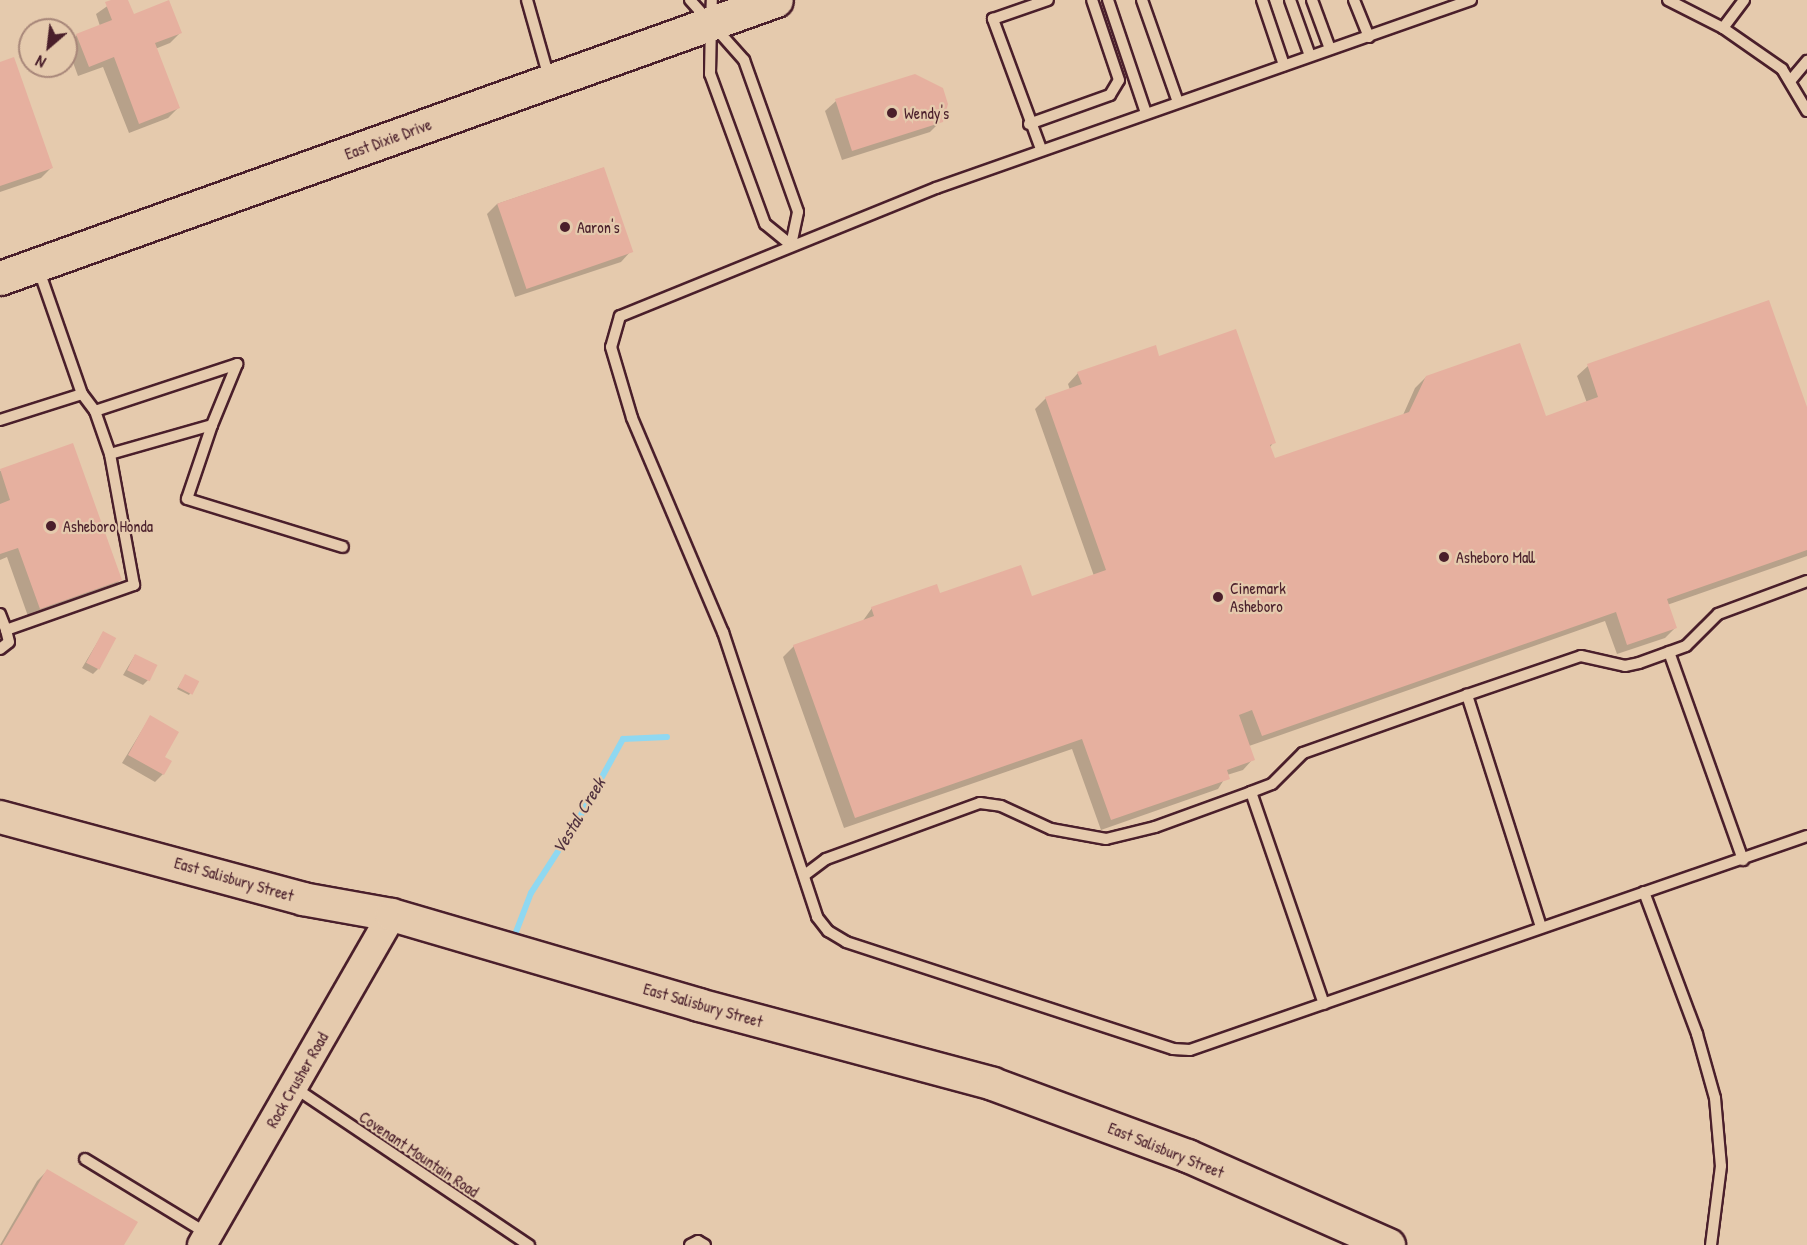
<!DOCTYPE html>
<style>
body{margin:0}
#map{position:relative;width:1807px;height:1245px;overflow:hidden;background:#e5caad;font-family:"Patrick Hand",sans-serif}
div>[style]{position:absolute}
.shadow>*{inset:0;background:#0003}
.stream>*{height:6px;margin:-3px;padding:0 3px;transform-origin:3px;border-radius:3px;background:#8fd8f1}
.building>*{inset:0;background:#e6b09f;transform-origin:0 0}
.roads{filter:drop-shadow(2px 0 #4a1f2b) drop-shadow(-2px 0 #4a1f2b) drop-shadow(0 2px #4a1f2b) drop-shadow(0 -2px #4a1f2b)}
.service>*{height:10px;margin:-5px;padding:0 5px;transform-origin:5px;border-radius:5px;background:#e5caad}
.tertiary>*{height:28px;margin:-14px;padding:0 14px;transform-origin:14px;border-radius:14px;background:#e5caad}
.secondary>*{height:32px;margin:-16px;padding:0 16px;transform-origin:16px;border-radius:16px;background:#e5caad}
.primary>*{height:33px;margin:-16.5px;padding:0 16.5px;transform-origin:16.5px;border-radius:16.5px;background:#e5caad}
.dots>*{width:16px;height:16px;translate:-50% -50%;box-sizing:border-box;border:3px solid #e5caad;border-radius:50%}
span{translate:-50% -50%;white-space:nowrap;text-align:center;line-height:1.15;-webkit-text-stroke:4.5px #e5caad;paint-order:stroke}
.poi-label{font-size:16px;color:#4a1f2b}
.left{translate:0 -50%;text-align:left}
.street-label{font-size:16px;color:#4a1f2b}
.water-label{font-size:18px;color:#51323f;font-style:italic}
.north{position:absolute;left:18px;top:18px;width:60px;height:60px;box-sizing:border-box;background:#e5caad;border:2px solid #a78679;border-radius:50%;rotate:208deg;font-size:16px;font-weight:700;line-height:24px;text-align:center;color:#4a1f2b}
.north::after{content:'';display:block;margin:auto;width:21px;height:27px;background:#4a1f2b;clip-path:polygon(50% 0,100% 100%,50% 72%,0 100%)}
</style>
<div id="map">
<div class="shadow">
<i style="clip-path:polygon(116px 0,127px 0,133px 16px,180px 33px,170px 43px,155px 49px,178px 108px,168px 118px,129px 133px,103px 67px,78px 76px,67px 46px,77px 35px,100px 26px,96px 14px)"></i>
<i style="clip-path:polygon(0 64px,51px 168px,41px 178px,0 192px)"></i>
<i style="clip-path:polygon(836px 101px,941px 121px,930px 132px,842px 160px,825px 111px)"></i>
<i style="clip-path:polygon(603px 168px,631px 251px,621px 262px,515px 297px,487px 214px,497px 204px)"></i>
<i style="clip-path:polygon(1158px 358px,1274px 442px,1270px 447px,1274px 460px,1403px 415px,1415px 388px,1426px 377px,1545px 418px,1587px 403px,1577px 376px,1588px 366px,1807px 412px,1807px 556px,1667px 605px,1676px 627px,1665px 638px,1617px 654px,1605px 621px,1249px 746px,1253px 759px,1243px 770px,1227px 775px,1218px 789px,1101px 830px,1072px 749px,844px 828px,783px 657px,794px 646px,862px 622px,872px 608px,939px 594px,1031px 598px,1094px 576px,1035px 409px,1046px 398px,1070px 390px,1068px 384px,1078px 373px)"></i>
<i style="clip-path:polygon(72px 445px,120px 580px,110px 590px,29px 619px,7px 557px,0 560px,0 471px)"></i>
<i style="clip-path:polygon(103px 633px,98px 669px,93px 674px,82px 668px)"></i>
<i style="clip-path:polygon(135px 655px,148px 680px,143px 685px,123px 675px)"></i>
<i style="clip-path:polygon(185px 676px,197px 682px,189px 695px,177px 689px)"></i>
<i style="clip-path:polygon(150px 717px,163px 758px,163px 774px,155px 782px,122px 763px)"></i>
<i style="clip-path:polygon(47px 1171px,122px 1245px,0 1245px,37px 1181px)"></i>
</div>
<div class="stream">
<i style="left:516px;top:932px;width:42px;rotate:-69deg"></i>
<i style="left:531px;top:893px;width:85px;rotate:-57.1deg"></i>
<i style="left:577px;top:822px;width:95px;rotate:-61deg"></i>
<i style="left:623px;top:739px;width:44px;rotate:-2.6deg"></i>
</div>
<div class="building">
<i style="clip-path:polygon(111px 0,128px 0,134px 14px,169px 0,182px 33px,155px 43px,180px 108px,139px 124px,114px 57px,89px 67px,76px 34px,112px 20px,105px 2px)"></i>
<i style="clip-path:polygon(14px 57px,53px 168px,0 186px,0 62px)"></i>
<i style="clip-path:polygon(915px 74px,943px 88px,948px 104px,943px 122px,852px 151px,835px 99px)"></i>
<i style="left:604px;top:167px;width:90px;height:113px;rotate:71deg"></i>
<i style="clip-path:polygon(1769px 300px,1807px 407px,1807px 550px,1667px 599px,1677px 628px,1627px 645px,1616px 612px,1262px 736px,1252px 710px,1239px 715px,1255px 760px,1227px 770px,1230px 779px,1111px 820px,1082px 739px,855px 818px,793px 645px,874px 616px,871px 607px,937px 584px,940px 593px,1021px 565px,1032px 596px,1106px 570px,1045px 397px,1082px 384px,1077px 372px,1156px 345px,1159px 356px,1236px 329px,1276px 443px,1270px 445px,1275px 458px,1409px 412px,1426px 376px,1520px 343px,1546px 416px,1598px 397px,1587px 364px)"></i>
<i style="clip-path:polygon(73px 443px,122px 580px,40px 609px,18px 548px,0 554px,0 504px,10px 500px,0 469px)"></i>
<i style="left:103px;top:631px;width:15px;height:36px;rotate:28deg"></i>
<i style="left:135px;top:654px;width:25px;height:18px;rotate:26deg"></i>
<i style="left:185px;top:674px;width:16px;height:15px;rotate:27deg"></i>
<i style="clip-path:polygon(150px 715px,179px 732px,165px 757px,172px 761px,164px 775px,128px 755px)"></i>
<i style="clip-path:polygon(47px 1169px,138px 1222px,124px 1245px,2px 1245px)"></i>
</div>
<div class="roads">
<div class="service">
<i style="left:527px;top:0;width:81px;rotate:74.2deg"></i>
<i style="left:690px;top:0;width:31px;rotate:48deg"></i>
<i style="left:711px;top:23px;width:50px;rotate:48.3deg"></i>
<i style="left:744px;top:60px;width:161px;rotate:70.4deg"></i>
<i style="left:798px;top:212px;width:34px;rotate:102deg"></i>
<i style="left:791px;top:245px;width:33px;rotate:-141deg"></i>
<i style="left:765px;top:224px;width:160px;rotate:-110.1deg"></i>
<i style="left:710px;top:74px;width:51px;rotate:-88.9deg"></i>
<i style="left:711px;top:23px;width:23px;rotate:-88deg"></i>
<i style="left:1108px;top:0;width:119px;rotate:71.4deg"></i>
<i style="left:1142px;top:0;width:108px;rotate:70.6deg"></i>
<i style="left:1262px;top:0;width:69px;rotate:71.3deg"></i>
<i style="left:1290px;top:0;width:59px;rotate:70.3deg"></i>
<i style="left:1312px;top:0;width:52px;rotate:69.8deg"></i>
<i style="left:1354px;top:0;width:40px;rotate:68deg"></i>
<i style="left:1471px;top:0;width:567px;rotate:160.64deg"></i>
<i style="left:936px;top:188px;width:341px;rotate:157.9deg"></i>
<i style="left:620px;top:316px;width:32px;rotate:106deg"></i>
<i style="left:611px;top:347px;width:74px;rotate:73.5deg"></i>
<i style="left:632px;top:418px;width:233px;rotate:67deg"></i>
<i style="left:723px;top:632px;width:300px;rotate:71.7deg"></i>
<i style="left:817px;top:917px;width:18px;rotate:52deg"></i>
<i style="left:828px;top:931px;width:21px;rotate:31deg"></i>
<i style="left:846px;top:942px;width:344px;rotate:18.1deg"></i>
<i style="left:1173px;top:1049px;width:17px;rotate:3deg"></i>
<i style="left:1190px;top:1050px;width:653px;rotate:-19.13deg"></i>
<i style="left:1668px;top:0;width:62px;rotate:27deg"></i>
<i style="left:1723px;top:28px;width:72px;rotate:34.8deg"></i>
<i style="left:1782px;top:69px;width:49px;rotate:59.2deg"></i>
<i style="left:1723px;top:28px;width:35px;rotate:-53deg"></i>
<i style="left:1791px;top:80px;width:25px;rotate:-50deg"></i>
<i style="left:1029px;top:124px;width:86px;rotate:-19.7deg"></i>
<i style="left:1110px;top:95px;width:17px;rotate:-59deg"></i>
<i style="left:1119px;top:80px;width:84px;rotate:-108.6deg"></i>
<i style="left:1041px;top:149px;width:139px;rotate:-110.3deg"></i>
<i style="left:993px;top:19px;width:58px;rotate:-19.1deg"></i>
<i style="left:95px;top:411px;width:150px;rotate:-18.3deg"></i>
<i style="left:237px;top:364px;width:66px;rotate:112.3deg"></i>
<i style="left:212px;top:425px;width:106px;rotate:164.1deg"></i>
<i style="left:0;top:420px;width:86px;rotate:-17.6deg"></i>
<i style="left:82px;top:394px;width:133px;rotate:-109.2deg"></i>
<i style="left:212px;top:425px;width:78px;rotate:108.7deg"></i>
<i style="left:187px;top:499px;width:163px;rotate:17.1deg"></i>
<i style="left:0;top:614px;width:17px;rotate:69deg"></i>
<i style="left:6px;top:630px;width:136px;rotate:-19.4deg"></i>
<i style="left:134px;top:585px;width:133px;rotate:-100.4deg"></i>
<i style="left:110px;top:454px;width:46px;rotate:-109.2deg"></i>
<i style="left:95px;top:411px;width:21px;rotate:-127deg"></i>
<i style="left:0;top:649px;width:11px;rotate:-38deg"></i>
<i style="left:9px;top:642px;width:12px;rotate:-104deg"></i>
<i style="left:1669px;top:652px;width:221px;rotate:70.4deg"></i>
<i style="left:1251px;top:792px;width:22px;rotate:-21deg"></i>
<i style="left:1272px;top:784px;width:44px;rotate:-45deg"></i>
<i style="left:1303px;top:753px;width:174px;rotate:-19.5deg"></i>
<i style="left:806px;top:874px;width:25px;rotate:-37deg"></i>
<i style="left:826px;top:859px;width:164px;rotate:-20deg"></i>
<i style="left:980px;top:803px;width:21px;rotate:8deg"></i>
<i style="left:1001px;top:806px;width:55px;rotate:24.7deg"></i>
<i style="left:1051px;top:829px;width:56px;rotate:10.3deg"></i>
<i style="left:1106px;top:839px;width:50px;rotate:-13.8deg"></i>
<i style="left:1155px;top:827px;width:102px;rotate:-20deg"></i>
<i style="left:1251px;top:792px;width:224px;rotate:71deg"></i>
<i style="left:1644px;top:892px;width:152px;rotate:69.5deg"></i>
<i style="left:1697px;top:1034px;width:66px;rotate:74.3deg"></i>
<i style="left:1715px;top:1098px;width:68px;rotate:85deg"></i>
<i style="left:1721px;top:1166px;width:80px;rotate:97.2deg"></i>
<i style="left:1541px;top:927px;width:244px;rotate:-107.7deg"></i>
<i style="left:1467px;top:695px;width:120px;rotate:-18.9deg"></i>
<i style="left:1581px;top:656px;width:45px;rotate:12.8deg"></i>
<i style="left:1625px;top:666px;width:14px;rotate:-12deg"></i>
<i style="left:1639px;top:663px;width:50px;rotate:-19.9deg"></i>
<i style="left:1686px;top:646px;width:45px;rotate:-45deg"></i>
<i style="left:1718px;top:614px;width:95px;rotate:-20.3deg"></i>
<i style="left:295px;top:1088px;width:282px;rotate:33.9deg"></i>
<i style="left:85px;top:1159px;width:144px;rotate:31.4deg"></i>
<i style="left:690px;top:1245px;width:9px;rotate:-27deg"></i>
<i style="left:698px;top:1241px;width:8px;rotate:30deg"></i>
</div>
<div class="tertiary">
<i style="left:202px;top:1245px;width:381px;rotate:-60.1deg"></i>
</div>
<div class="secondary">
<i style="left:0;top:817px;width:314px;rotate:15.1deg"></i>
<i style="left:303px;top:899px;width:90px;rotate:10.2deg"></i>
<i style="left:392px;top:915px;width:320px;rotate:16.3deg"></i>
<i style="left:699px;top:1005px;width:304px;rotate:15deg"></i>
<i style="left:993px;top:1084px;width:208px;rotate:20.3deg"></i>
<i style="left:1188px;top:1156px;width:220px;rotate:23.9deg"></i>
</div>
<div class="primary">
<i style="left:0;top:278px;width:824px;rotate:-19.71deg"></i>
</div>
</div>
<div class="dots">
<i style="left:892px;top:113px;background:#4a1f2b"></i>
<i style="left:565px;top:227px;background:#4a1f2b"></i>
<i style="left:51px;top:526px;background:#4a1f2b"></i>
<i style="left:1444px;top:557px;background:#4a1f2b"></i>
<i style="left:1218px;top:597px;background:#4a1f2b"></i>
</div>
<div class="poi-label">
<span class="left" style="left:904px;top:113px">Wendy's</span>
<span class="left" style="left:577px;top:227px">Aaron's</span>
<span class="left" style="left:63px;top:526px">Asheboro Honda</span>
<span class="left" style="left:1456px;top:557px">Asheboro Mall</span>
<span class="left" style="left:1230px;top:597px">Cinemark<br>Asheboro</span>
</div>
<div class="street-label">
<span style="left:388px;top:139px;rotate:-20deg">East Dixie Drive</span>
<span style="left:234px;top:879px;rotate:16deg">East Salisbury Street</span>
<span style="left:703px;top:1005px;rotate:16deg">East Salisbury Street</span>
<span style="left:297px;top:1080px;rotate:-60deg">Rock Crusher Road</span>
<span style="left:1166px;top:1150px;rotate:22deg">East Salisbury Street</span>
<span style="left:419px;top:1154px;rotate:34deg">Covenant Mountain Road</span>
</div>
<div class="water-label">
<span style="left:579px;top:816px;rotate:-59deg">Vestal Creek</span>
</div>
<div class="north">N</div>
</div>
